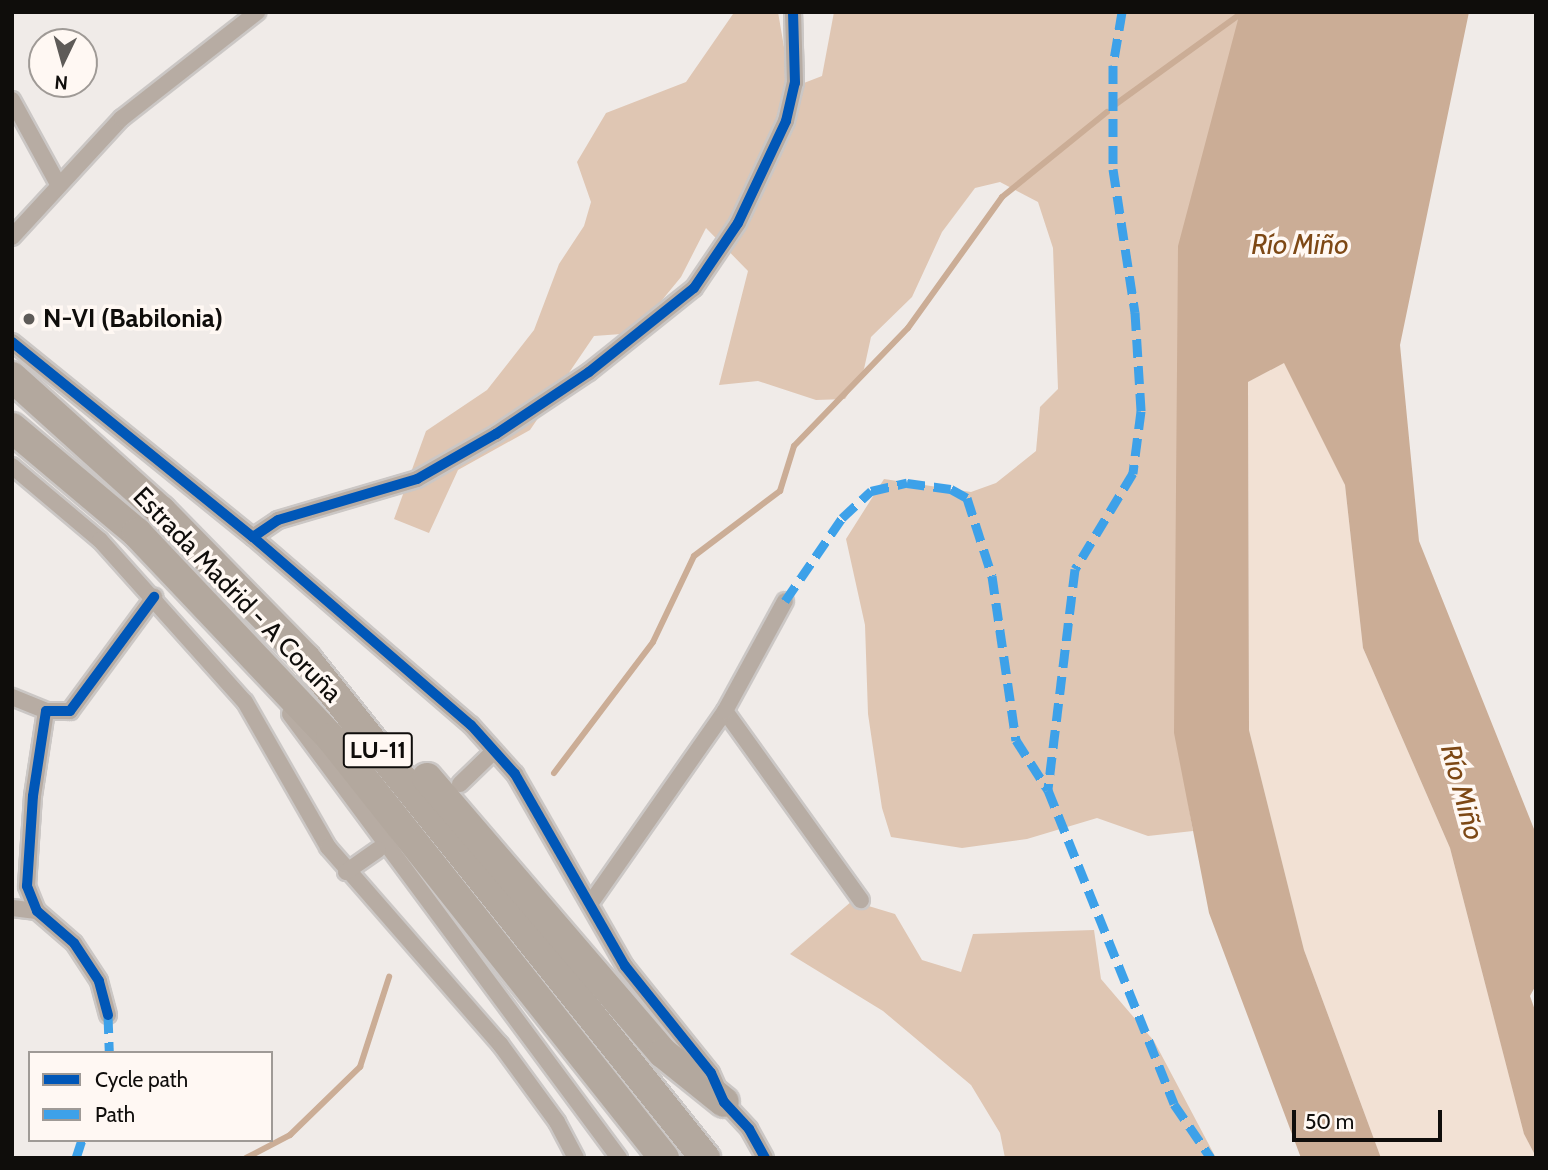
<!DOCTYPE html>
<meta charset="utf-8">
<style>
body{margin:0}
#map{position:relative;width:1548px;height:1170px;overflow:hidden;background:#f0ebe8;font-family:Cabin,sans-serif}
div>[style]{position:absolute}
.green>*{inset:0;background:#f2e1d4}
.forest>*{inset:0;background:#dfc6b3}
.water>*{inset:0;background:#cbad96}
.stream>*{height:6px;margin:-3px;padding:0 3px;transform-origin:3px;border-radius:3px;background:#cbad96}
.roads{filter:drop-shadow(2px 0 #cbc7c5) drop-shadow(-2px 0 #cbc7c5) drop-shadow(0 2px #cbc7c5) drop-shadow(0 -2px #cbc7c5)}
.street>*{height:16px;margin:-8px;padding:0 8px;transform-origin:8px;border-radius:8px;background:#b7aca3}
.highway>*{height:30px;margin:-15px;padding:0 15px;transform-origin:15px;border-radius:15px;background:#b3a89e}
.quiet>*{height:9px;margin-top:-4.5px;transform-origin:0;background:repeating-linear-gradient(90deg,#3da1e9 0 18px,transparent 0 27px)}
.cycleway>*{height:10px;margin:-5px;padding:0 5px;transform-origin:5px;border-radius:5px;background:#0057b8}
.dots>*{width:19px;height:19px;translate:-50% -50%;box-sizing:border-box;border:4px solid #fff8f3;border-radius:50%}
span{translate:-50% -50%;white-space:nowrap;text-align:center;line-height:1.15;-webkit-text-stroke:7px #fff8f3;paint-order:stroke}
.shield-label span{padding:2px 5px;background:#fff8f3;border:2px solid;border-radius:5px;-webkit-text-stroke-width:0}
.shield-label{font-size:24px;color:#0f0d0b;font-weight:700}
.poi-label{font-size:26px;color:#0f0d0b;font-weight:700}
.left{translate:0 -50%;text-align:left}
.street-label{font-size:26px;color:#0f0d0b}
.water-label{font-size:28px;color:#7d4815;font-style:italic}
.frame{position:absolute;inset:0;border:14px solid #0f0d0b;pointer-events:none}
.legend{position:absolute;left:28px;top:1051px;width:245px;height:91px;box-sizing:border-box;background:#fff8f3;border:2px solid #9f9a96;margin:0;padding:9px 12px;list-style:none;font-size:21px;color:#0f0d0b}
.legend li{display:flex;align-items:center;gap:14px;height:35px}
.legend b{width:35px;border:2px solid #9f9a96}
.north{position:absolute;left:28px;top:28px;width:70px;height:70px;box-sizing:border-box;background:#fff8f3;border:2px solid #9f9a96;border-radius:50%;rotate:185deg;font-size:19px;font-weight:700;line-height:28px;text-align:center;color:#0f0d0b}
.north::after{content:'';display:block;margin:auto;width:24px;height:32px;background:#5e5b58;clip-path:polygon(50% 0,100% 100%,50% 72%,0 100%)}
.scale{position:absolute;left:1292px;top:1110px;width:150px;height:32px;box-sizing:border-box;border:4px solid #0f0d0b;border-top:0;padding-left:9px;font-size:21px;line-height:24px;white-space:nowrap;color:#0f0d0b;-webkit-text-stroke:5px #fff8f3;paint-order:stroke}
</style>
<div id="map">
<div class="green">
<i style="clip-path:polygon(1285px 362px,1345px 485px,1363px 648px,1450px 848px,1524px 1133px,1536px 1158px,1381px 1158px,1304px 950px,1249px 730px,1248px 382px)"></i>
</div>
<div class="forest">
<i style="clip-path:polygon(778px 12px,791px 88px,822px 76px,834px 12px,1262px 12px,1188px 802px,1193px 831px,1148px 836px,1097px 818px,1027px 839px,962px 848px,891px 837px,882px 808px,868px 714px,865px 625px,846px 539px,884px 479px,971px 492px,996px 483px,1036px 451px,1040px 407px,1058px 389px,1053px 248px,1038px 202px,1000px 182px,975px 188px,942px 232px,912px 297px,871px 337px,864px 369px,845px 399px,816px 400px,758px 381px,719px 385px,748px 271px,706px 228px,681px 277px,635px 333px,594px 336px,530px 430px,458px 470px,429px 533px,394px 519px,426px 431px,487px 390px,534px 330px,559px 264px,584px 226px,591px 202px,577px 162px,606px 113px,686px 82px,733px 14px)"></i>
<i style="clip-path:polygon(852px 901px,895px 914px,922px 960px,961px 972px,973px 934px,1094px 930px,1101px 979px,1154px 1041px,1216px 1158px,1005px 1158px,1000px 1133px,971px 1085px,883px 1011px,790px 954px)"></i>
</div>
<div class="water">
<i style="clip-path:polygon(1240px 12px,1469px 12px,1400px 345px,1419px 541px,1536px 834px,1536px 985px,1530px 996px,1536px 1013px,1536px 1157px,1524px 1134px,1450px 848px,1363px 648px,1345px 485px,1284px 363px,1248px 382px,1249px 730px,1304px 950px,1381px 1158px,1301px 1158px,1209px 913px,1174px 733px,1178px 246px)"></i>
</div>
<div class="stream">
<i style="left:1116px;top:104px;width:157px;rotate:-35.9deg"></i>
<i style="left:554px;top:773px;width:164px;rotate:-52.9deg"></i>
<i style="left:653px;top:642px;width:95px;rotate:-64.5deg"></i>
<i style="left:694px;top:556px;width:108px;rotate:-37.1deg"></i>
<i style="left:780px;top:491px;width:47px;rotate:-72.7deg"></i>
<i style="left:794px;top:446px;width:164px;rotate:-46deg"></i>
<i style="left:908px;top:328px;width:161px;rotate:-54.3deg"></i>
<i style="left:1002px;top:197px;width:135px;rotate:-39deg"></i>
<i style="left:246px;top:1158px;width:50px;rotate:-27.6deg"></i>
<i style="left:290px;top:1135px;width:98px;rotate:-44.2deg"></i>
<i style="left:360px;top:1067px;width:95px;rotate:-72.1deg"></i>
</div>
<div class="roads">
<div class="street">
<i style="left:12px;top:100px;width:96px;rotate:61.3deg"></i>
<i style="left:12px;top:237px;width:162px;rotate:-47.3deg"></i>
<i style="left:122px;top:118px;width:172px;rotate:-38.1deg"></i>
<i style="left:12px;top:342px;width:310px;rotate:39deg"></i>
<i style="left:253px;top:537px;width:288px;rotate:40.8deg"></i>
<i style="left:471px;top:725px;width:66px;rotate:48.1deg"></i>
<i style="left:515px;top:774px;width:221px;rotate:60.2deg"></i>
<i style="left:625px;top:966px;width:137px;rotate:51.2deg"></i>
<i style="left:711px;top:1073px;width:32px;rotate:66deg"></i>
<i style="left:724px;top:1102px;width:37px;rotate:47deg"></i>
<i style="left:749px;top:1129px;width:33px;rotate:61deg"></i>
<i style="left:12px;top:466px;width:115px;rotate:40.1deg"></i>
<i style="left:100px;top:540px;width:217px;rotate:48.2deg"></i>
<i style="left:245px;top:702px;width:167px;rotate:60.2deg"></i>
<i style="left:328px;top:847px;width:262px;rotate:48.9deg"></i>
<i style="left:500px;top:1044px;width:97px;rotate:53.8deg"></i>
<i style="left:557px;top:1122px;width:41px;rotate:62.2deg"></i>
<i style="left:253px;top:537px;width:30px;rotate:-34deg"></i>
<i style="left:278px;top:520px;width:145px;rotate:-16.4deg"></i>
<i style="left:417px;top:479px;width:91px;rotate:-29.7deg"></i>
<i style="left:496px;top:434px;width:112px;rotate:-33.7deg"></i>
<i style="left:589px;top:372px;width:134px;rotate:-38.7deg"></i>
<i style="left:694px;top:288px;width:78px;rotate:-55.9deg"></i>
<i style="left:738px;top:223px;width:113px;rotate:-64.8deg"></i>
<i style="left:786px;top:121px;width:39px;rotate:-77deg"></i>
<i style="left:795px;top:83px;width:71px;rotate:-91.6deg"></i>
<i style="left:12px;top:697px;width:37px;rotate:22deg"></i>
<i style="left:725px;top:711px;width:233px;rotate:54.3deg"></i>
<i style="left:290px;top:714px;width:553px;rotate:53.46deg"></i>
<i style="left:460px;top:784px;width:46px;rotate:-44.1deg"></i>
<i style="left:346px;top:872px;width:39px;rotate:-35deg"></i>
<i style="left:590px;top:904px;width:236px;rotate:-55deg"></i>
<i style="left:725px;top:711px;width:125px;rotate:-61.4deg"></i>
<i style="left:12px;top:908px;width:25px;rotate:7deg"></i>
<i style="left:108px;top:1015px;width:35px;rotate:-105deg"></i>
<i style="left:99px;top:981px;width:45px;rotate:-123.3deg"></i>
<i style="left:74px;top:943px;width:49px;rotate:-139.1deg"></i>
<i style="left:37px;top:911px;width:27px;rotate:-112deg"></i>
<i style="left:27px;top:886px;width:90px;rotate:-86.2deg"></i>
<i style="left:33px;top:796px;width:86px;rotate:-81.3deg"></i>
<i style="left:46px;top:711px;width:24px"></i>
<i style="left:70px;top:711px;width:142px;rotate:-53.6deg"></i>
</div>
<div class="highway">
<i style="left:12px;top:377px;width:200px;rotate:42deg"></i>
<i style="left:161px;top:511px;width:207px;rotate:45.6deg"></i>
<i style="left:306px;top:659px;width:639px;rotate:51.35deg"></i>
<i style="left:12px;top:428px;width:163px;rotate:40deg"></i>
<i style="left:137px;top:533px;width:282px;rotate:46.6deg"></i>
<i style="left:331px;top:738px;width:536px;rotate:51.59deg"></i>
<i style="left:427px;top:778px;width:362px;rotate:49.4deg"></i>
<i style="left:663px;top:1053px;width:78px;rotate:38.8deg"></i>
</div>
</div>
<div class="quiet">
<i style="left:1122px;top:12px;width:54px;rotate:99.6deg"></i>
<i style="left:1113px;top:65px;width:104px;rotate:90deg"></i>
<i style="left:1113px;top:169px;width:145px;rotate:81.3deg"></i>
<i style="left:1135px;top:312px;width:99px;rotate:86.5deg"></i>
<i style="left:1141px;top:411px;width:63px;rotate:97.4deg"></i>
<i style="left:1133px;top:473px;width:112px;rotate:121.1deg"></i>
<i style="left:1075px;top:569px;width:223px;rotate:97deg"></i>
<i style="left:1048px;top:790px;width:338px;rotate:68.1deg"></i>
<i style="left:1174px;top:1104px;width:65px;rotate:55.6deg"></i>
<i style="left:785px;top:601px;width:101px;rotate:-55.5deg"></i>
<i style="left:842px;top:518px;width:40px;rotate:-43deg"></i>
<i style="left:871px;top:491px;width:37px;rotate:-13deg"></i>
<i style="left:907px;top:483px;width:44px;rotate:7.8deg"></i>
<i style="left:951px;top:489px;width:18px;rotate:29deg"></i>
<i style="left:967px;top:498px;width:82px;rotate:72.2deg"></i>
<i style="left:992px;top:576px;width:166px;rotate:81.7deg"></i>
<i style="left:1016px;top:740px;width:59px;rotate:57.4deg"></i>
<i style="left:108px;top:1015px;width:38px;rotate:88deg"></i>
<i style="left:76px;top:1158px;width:19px;rotate:-72deg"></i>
</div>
<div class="cycleway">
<i style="left:12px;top:342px;width:310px;rotate:39deg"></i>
<i style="left:253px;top:537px;width:288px;rotate:40.8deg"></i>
<i style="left:471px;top:725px;width:66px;rotate:48.1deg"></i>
<i style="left:515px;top:774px;width:221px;rotate:60.2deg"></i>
<i style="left:625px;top:966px;width:137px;rotate:51.2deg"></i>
<i style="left:711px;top:1073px;width:32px;rotate:66deg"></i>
<i style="left:724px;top:1102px;width:37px;rotate:47deg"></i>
<i style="left:749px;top:1129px;width:33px;rotate:61deg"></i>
<i style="left:253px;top:537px;width:30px;rotate:-34deg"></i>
<i style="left:278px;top:520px;width:145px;rotate:-16.4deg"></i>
<i style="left:417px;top:479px;width:91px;rotate:-29.7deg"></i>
<i style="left:496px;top:434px;width:112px;rotate:-33.7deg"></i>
<i style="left:589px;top:372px;width:134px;rotate:-38.7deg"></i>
<i style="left:694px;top:288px;width:78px;rotate:-55.9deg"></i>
<i style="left:738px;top:223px;width:113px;rotate:-64.8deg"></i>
<i style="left:786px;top:121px;width:39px;rotate:-77deg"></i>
<i style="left:795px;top:83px;width:71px;rotate:-91.6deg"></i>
<i style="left:108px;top:1015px;width:35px;rotate:-105deg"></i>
<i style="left:99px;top:981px;width:45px;rotate:-123.3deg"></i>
<i style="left:74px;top:943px;width:49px;rotate:-139.1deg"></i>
<i style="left:37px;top:911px;width:27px;rotate:-112deg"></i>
<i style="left:27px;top:886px;width:90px;rotate:-86.2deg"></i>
<i style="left:33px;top:796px;width:86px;rotate:-81.3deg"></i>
<i style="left:46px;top:711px;width:24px"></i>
<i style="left:70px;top:711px;width:142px;rotate:-53.6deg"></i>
</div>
<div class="dots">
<i style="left:29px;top:319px;background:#5e5b58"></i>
</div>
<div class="shield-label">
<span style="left:378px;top:750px">LU-11</span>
</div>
<div class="poi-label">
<span class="left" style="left:43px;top:319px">N-VI (Babilonia)</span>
</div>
<div class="street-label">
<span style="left:237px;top:595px;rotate:46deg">Estrada Madrid - A Coruña</span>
</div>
<div class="water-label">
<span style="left:1300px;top:244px">Río Miño</span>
<span style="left:1463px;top:792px;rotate:75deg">Río Miño</span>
</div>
<div class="frame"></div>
<ul class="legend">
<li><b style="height:9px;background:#0057b8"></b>Cycle path</li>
<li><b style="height:9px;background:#3da1e9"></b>Path</li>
</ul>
<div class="north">N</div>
<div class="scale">50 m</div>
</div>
